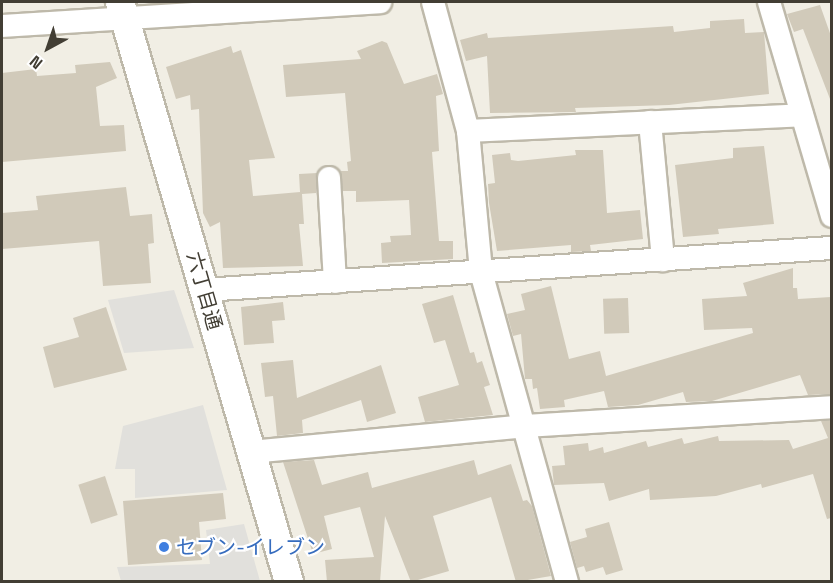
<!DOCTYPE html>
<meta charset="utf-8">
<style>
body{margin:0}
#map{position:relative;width:833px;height:583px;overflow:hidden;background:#f1eee4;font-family:"Space Grotesk","Noto Sans JP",sans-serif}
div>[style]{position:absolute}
.parking>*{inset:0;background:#e1e0dc}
.building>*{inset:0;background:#d1caba;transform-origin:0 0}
.roads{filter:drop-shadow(2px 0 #beb9aa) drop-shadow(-2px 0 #beb9aa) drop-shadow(0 2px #beb9aa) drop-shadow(0 -2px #beb9aa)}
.minor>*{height:22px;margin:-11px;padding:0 11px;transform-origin:11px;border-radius:11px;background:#fff}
.tertiary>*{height:28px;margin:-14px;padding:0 14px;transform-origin:14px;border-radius:14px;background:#fff}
.dots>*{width:16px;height:16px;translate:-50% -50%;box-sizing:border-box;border:3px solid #fff;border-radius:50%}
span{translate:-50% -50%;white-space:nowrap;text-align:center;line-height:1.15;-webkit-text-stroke:4.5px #fff;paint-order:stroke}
.street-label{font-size:20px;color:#423e34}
.shop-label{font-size:20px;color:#366cbe}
.left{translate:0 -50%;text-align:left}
.frame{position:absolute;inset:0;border:3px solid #423e34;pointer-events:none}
.north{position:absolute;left:18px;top:18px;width:60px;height:60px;-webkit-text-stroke:4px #fff;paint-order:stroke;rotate:220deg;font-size:16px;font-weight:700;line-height:24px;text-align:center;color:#423e34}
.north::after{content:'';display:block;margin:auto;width:21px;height:27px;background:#423e34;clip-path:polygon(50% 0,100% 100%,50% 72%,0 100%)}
</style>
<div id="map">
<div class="parking">
<i style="clip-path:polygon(174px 290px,194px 348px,124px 353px,108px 300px)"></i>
<i style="clip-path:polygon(203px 405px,227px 490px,135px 498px,135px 469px,115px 469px,123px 426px)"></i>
<i style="clip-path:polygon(244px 524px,260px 581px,121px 581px,117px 567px,210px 564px,206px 530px)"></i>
</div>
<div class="building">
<i style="clip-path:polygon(820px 5px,831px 36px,830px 99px,803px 29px,794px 32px,787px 14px)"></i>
<i style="clip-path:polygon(744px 19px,745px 33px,764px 32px,769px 94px,669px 105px,575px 108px,576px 112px,490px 113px,487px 56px,466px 61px,460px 40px,487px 33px,488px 38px,673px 26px,674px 32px,710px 28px,710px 21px)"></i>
<i style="clip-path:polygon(382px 41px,387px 43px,404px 84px,437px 74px,443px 94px,436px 96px,439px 151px,432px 152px,439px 241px,453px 241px,453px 259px,382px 263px,381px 243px,391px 242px,390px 236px,411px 235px,409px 200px,356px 202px,356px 191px,343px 191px,341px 171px,348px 171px,347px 162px,351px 161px,345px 93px,286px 97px,283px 65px,361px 59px,357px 51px)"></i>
<i style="clip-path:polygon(231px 46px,233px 53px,241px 50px,275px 158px,249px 160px,253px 196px,300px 192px,299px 174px,317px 173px,316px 193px,302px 194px,304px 224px,299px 224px,303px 266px,223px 268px,220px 222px,210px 227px,203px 213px,199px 109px,191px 110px,190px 95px,176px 99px,166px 67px)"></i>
<i style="clip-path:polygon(110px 62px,117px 78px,96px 87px,100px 126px,124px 125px,126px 151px,2px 162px,2px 73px,36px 69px,37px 76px,76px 73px,75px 65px)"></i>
<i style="clip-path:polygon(764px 146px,774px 224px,718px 229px,719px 234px,683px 237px,675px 165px,733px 158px,733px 148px)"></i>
<i style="clip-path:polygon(575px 150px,603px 150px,607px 213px,640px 210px,643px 239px,590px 245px,591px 251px,571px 252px,571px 245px,497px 251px,489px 203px,488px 184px,495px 183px,492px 155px,510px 153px,511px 160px,518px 161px,576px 155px)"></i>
<i style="clip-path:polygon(126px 187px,130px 216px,152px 214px,154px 243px,148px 244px,151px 283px,103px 286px,99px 241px,2px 249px,2px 213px,38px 210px,36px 196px)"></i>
<i style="clip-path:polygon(793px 268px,793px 288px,797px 288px,798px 299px,831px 297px,831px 394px,808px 395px,800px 375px,712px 401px,686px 402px,683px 392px,638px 405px,608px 407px,604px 391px,564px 400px,565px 407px,540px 409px,537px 388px,533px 389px,532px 379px,525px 379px,521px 334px,513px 336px,507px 314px,525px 310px,521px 294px,551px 286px,569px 359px,600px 351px,606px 376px,753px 333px,752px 328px,704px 330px,702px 299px,747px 296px,743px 283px)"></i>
<i style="clip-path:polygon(453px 295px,470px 353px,474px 352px,477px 363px,482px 361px,490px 385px,484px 387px,493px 415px,425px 422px,418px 397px,459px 385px,445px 340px,434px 343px,422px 304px)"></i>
<i style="left:628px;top:298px;width:35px;height:25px;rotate:88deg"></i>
<i style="clip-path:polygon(283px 302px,285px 320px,272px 321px,274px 343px,244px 345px,241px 307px)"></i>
<i style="clip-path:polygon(106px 307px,127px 370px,54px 388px,43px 347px,79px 337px,73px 318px)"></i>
<i style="clip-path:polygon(293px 360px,297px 398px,381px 365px,396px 413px,367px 422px,361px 400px,302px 420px,303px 433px,277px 436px,273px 396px,265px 397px,261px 363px)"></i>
<i style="clip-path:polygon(821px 421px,831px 421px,831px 518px,827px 519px,813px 474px,762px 488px,761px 484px,716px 496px,650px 500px,649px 489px,609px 501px,604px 483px,554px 485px,552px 466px,565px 465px,563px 446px,588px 443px,589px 451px,603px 447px,604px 453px,646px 441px,648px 447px,682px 438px,684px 444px,718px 436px,719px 441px,789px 440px,793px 449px,828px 438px)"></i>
<i style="clip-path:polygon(314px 460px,322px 485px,368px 472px,372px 488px,474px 460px,478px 475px,511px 464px,523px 501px,527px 500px,532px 506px,551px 576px,516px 582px,491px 497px,433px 516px,449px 571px,411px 582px,385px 516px,380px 582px,327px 582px,325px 560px,374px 557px,360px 507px,324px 516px,332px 549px,313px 554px,283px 462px)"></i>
<i style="left:105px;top:476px;width:41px;height:28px;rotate:72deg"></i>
<i style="clip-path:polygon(223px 493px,226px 519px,199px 522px,202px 560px,128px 565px,123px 501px)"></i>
<i style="clip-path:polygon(609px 522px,623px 570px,606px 575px,603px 567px,586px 572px,584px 566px,577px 568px,570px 542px,587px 537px,585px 529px)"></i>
</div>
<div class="roads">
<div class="minor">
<i style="left:433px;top:2px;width:134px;rotate:74.8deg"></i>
<i style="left:468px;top:131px;width:142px;rotate:84.7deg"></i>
<i style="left:481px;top:272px;width:322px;rotate:74.5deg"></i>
<i style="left:769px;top:2px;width:223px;rotate:73.6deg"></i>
<i style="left:2px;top:26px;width:379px;rotate:-3.6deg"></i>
<i style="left:650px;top:122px;width:139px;rotate:84.6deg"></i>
<i style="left:468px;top:131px;width:334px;rotate:-2.7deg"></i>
<i style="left:329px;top:178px;width:104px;rotate:86.7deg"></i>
<i style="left:204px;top:290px;width:629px;rotate:-3.83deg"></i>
<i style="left:251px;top:452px;width:274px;rotate:-5.4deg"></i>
<i style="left:524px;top:426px;width:309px;rotate:-3.5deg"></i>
</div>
<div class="tertiary">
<i style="left:120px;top:2px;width:604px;rotate:73.75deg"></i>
</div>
</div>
<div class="dots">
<i style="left:164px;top:547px;background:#3f7fe0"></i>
</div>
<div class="street-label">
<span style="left:204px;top:291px;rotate:74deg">六丁目通</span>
</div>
<div class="shop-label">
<span class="left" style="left:176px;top:547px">セブン-イレブン</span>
</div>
<div class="frame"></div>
<div class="north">N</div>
</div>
